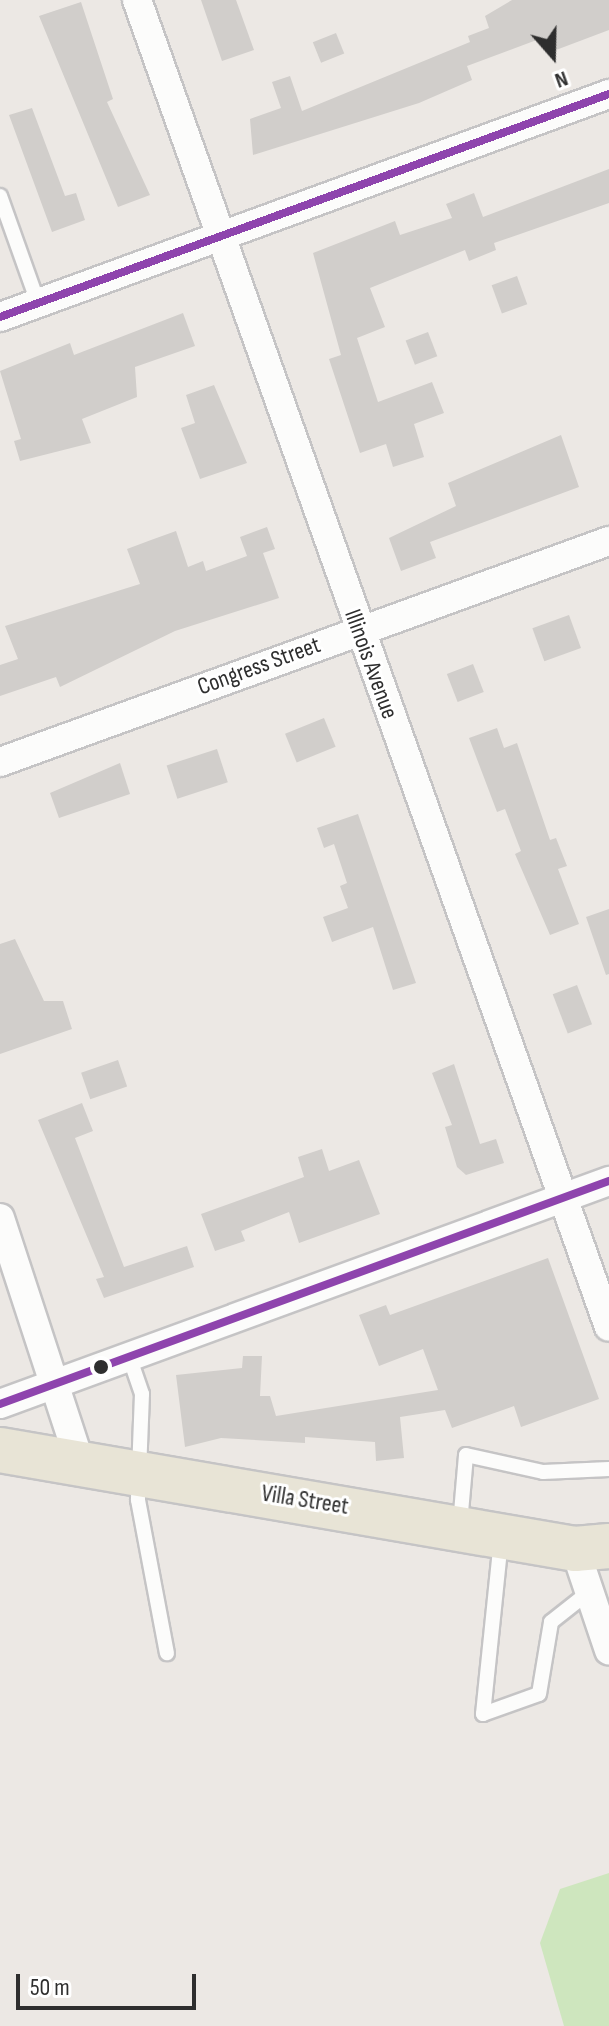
<!DOCTYPE html>
<style>
body{margin:0}
#map{position:relative;width:609px;height:2026px;overflow:hidden;background:#ece8e4;font-family:"Sofia Sans Condensed",sans-serif}
div>[style]{position:absolute}
.green>*{inset:0;background:#cee6be}
.building>*{inset:0;background:#d1cecb;transform-origin:0 0}
.roads{filter:drop-shadow(2px 0 #c5c4c5) drop-shadow(-2px 0 #c5c4c5) drop-shadow(0 2px #c5c4c5) drop-shadow(0 -2px #c5c4c5)}
.service>*{height:14px;margin:-7px;padding:0 7px;transform-origin:7px;border-radius:7px;background:#fcfcfb}
.minor>*{height:28px;margin:-14px;padding:0 14px;transform-origin:14px;border-radius:14px;background:#fcfcfb}
.primary>*{height:44px;margin:-22px;padding:0 22px;transform-origin:22px;border-radius:22px;background:#e8e4d6}
.bus-1>*{height:8px;margin:-4px;padding:0 4px;transform-origin:4px;border-radius:4px;background:#8e44ad}
.dots>*{width:22px;height:22px;translate:-50% -50%;box-sizing:border-box;border:4px solid #fff;border-radius:50%}
span{translate:-50% -50%;white-space:nowrap;text-align:center;line-height:1.15;-webkit-text-stroke:6px #fff;paint-order:stroke}
.street-label{font-size:24px;color:#2e2e2e}
.north{position:absolute;left:513px;top:16px;width:80px;height:80px;-webkit-text-stroke:6px #fff;paint-order:stroke;rotate:160deg;font-size:22px;font-weight:700;line-height:32px;text-align:center;color:#2e2e2e}
.north::after{content:'';display:block;margin:auto;width:28px;height:36px;background:#2e2e2e;clip-path:polygon(50% 0,100% 100%,50% 72%,0 100%)}
.scale{position:absolute;left:16px;top:1974px;width:180px;height:36px;box-sizing:border-box;border:4px solid #2e2e2e;border-top:0;padding-left:10px;font-size:24px;line-height:28px;white-space:nowrap;color:#2e2e2e;-webkit-text-stroke:6px #fff;paint-order:stroke}
</style>
<div id="map">
<div class="green">
<i style="clip-path:polygon(609px 1873px,609px 2026px,564px 2026px,540px 1943px,560px 1889px)"></i>
</div>
<div class="building">
<i style="clip-path:polygon(201px 0,236px 0,254px 50px,222px 61px)"></i>
<i style="clip-path:polygon(512px 0,609px 0,609px 30px,548px 53px,542px 38px,467px 66px,472px 80px,419px 103px,253px 155px,250px 119px,281px 108px,272px 82px,290px 76px,302px 111px,470px 42px,468px 36px,489px 28px,485px 16px)"></i>
<i style="clip-path:polygon(81px 2px,113px 99px,107px 102px,150px 195px,118px 207px,39px 16px)"></i>
<i style="left:336px;top:33px;width:22px;height:25px;rotate:68deg"></i>
<i style="clip-path:polygon(32px 108px,65px 196px,76px 193px,85px 220px,52px 232px,9px 115px)"></i>
<i style="clip-path:polygon(609px 169px,609px 203px,494px 243px,496px 250px,469px 261px,465px 250px,370px 288px,385px 327px,357px 338px,378px 402px,432px 382px,444px 413px,414px 424px,424px 457px,393px 467px,386px 444px,360px 453px,329px 359px,341px 355px,313px 253px,395px 221px,400px 235px,452px 218px,446px 204px,474px 193px,483px 217px)"></i>
<i style="left:517px;top:276px;width:30px;height:27px;rotate:70deg"></i>
<i style="clip-path:polygon(183px 313px,195px 346px,135px 367px,137px 397px,82px 419px,91px 443px,20px 461px,14px 441px,21px 439px,0 371px,70px 343px,74px 355px)"></i>
<i style="left:428px;top:332px;width:26px;height:24px;rotate:69deg"></i>
<i style="clip-path:polygon(214px 385px,247px 463px,200px 479px,181px 428px,195px 423px,186px 395px)"></i>
<i style="clip-path:polygon(561px 435px,579px 487px,430px 542px,436px 558px,401px 571px,389px 538px,456px 506px,448px 483px)"></i>
<i style="clip-path:polygon(267px 527px,275px 549px,263px 553px,279px 598px,175px 631px,60px 687px,56px 677px,0 696px,0 665px,18px 659px,5px 626px,140px 584px,127px 549px,151px 540px,176px 531px,188px 567px,203px 561px,206px 571px,247px 556px,240px 537px)"></i>
<i style="left:569px;top:615px;width:35px;height:39px;rotate:70deg"></i>
<i style="left:473px;top:664px;width:30px;height:28px;rotate:69deg"></i>
<i style="left:324px;top:718px;width:31px;height:42px;rotate:68deg"></i>
<i style="clip-path:polygon(497px 728px,504px 748px,517px 743px,550px 840px,556px 838px,567px 866px,558px 869px,579px 924px,550px 935px,515px 854px,521px 851px,505px 809px,497px 812px,469px 738px)"></i>
<i style="left:217px;top:749px;width:35px;height:53px;rotate:72deg"></i>
<i style="clip-path:polygon(120px 763px,130px 794px,59px 818px,50px 793px)"></i>
<i style="clip-path:polygon(358px 814px,416px 983px,393px 990px,373px 927px,332px 942px,323px 917px,348px 908px,340px 886px,347px 883px,334px 844px,324px 848px,317px 828px)"></i>
<i style="clip-path:polygon(609px 909px,609px 974px,606px 975px,586px 917px)"></i>
<i style="clip-path:polygon(15px 939px,44px 1001px,63px 1001px,72px 1029px,0 1054px,0 944px)"></i>
<i style="left:577px;top:985px;width:42px;height:26px;rotate:69deg"></i>
<i style="left:118px;top:1060px;width:28px;height:39px;rotate:71deg"></i>
<i style="clip-path:polygon(454px 1064px,480px 1144px,496px 1139px,504px 1163px,466px 1175px,457px 1167px,445px 1127px,452px 1125px,432px 1073px)"></i>
<i style="clip-path:polygon(82px 1103px,93px 1131px,75px 1138px,124px 1267px,187px 1246px,194px 1267px,104px 1298px,96px 1279px,104px 1277px,38px 1120px)"></i>
<i style="clip-path:polygon(322px 1149px,329px 1171px,359px 1160px,380px 1214px,299px 1243px,289px 1212px,241px 1231px,245px 1241px,215px 1251px,201px 1214px,304px 1177px,298px 1157px)"></i>
<i style="clip-path:polygon(548px 1258px,599px 1399px,521px 1427px,514px 1406px,452px 1428px,445px 1410px,400px 1417px,404px 1458px,376px 1461px,375px 1442px,305px 1437px,305px 1443px,221px 1438px,185px 1447px,176px 1375px,242px 1368px,243px 1356px,262px 1356px,260px 1396px,270px 1396px,276px 1416px,438px 1390px,423px 1349px,379px 1366px,359px 1315px,386px 1305px,390px 1315px)"></i>
</div>
<div class="roads">
<div class="service">
<i style="left:0;top:196px;width:114px;rotate:70.4deg"></i>
<i style="left:129px;top:1356px;width:40px;rotate:71.1deg"></i>
<i style="left:142px;top:1394px;width:106px;rotate:92.2deg"></i>
<i style="left:138px;top:1500px;width:156px;rotate:79.3deg"></i>
<i style="left:460px;top:1524px;width:69px;rotate:-85deg"></i>
<i style="left:466px;top:1455px;width:79px;rotate:12.4deg"></i>
<i style="left:543px;top:1472px;width:66px;rotate:-2.6deg"></i>
<i style="left:501px;top:1540px;width:175px;rotate:95.9deg"></i>
<i style="left:483px;top:1714px;width:59px;rotate:-19.7deg"></i>
<i style="left:539px;top:1694px;width:73px;rotate:-80.5deg"></i>
<i style="left:551px;top:1622px;width:48px;rotate:-38.3deg"></i>
</div>
<div class="minor">
<i style="left:137px;top:0;width:1408px;rotate:70.42deg"></i>
<i style="left:0;top:317px;width:649px;rotate:-20.11deg"></i>
<i style="left:0;top:762px;width:648px;rotate:-19.95deg"></i>
<i style="left:0;top:1218px;width:258px;rotate:71.9deg"></i>
<i style="left:0;top:1404px;width:649px;rotate:-20.11deg"></i>
<i style="left:575px;top:1549px;width:107px;rotate:71.4deg"></i>
</div>
<div class="primary">
<i style="left:0;top:1450px;width:583px;rotate:9.77deg"></i>
<i style="left:575px;top:1549px;width:34px;rotate:-5deg"></i>
</div>
</div>
<div class="bus-1">
<i style="left:0;top:317px;width:649px;rotate:-20.11deg"></i>
<i style="left:0;top:1404px;width:649px;rotate:-20.11deg"></i>
</div>
<div class="dots">
<i style="left:101px;top:1367px;background:#2e2e2e"></i>
</div>
<div class="street-label">
<span style="left:371px;top:664px;rotate:70deg">Illinois Avenue</span>
<span style="left:259px;top:666px;rotate:-20deg">Congress Street</span>
<span style="left:305px;top:1500px;rotate:9deg">Villa Street</span>
</div>
<div class="north">N</div>
<div class="scale">50 m</div>
</div>
